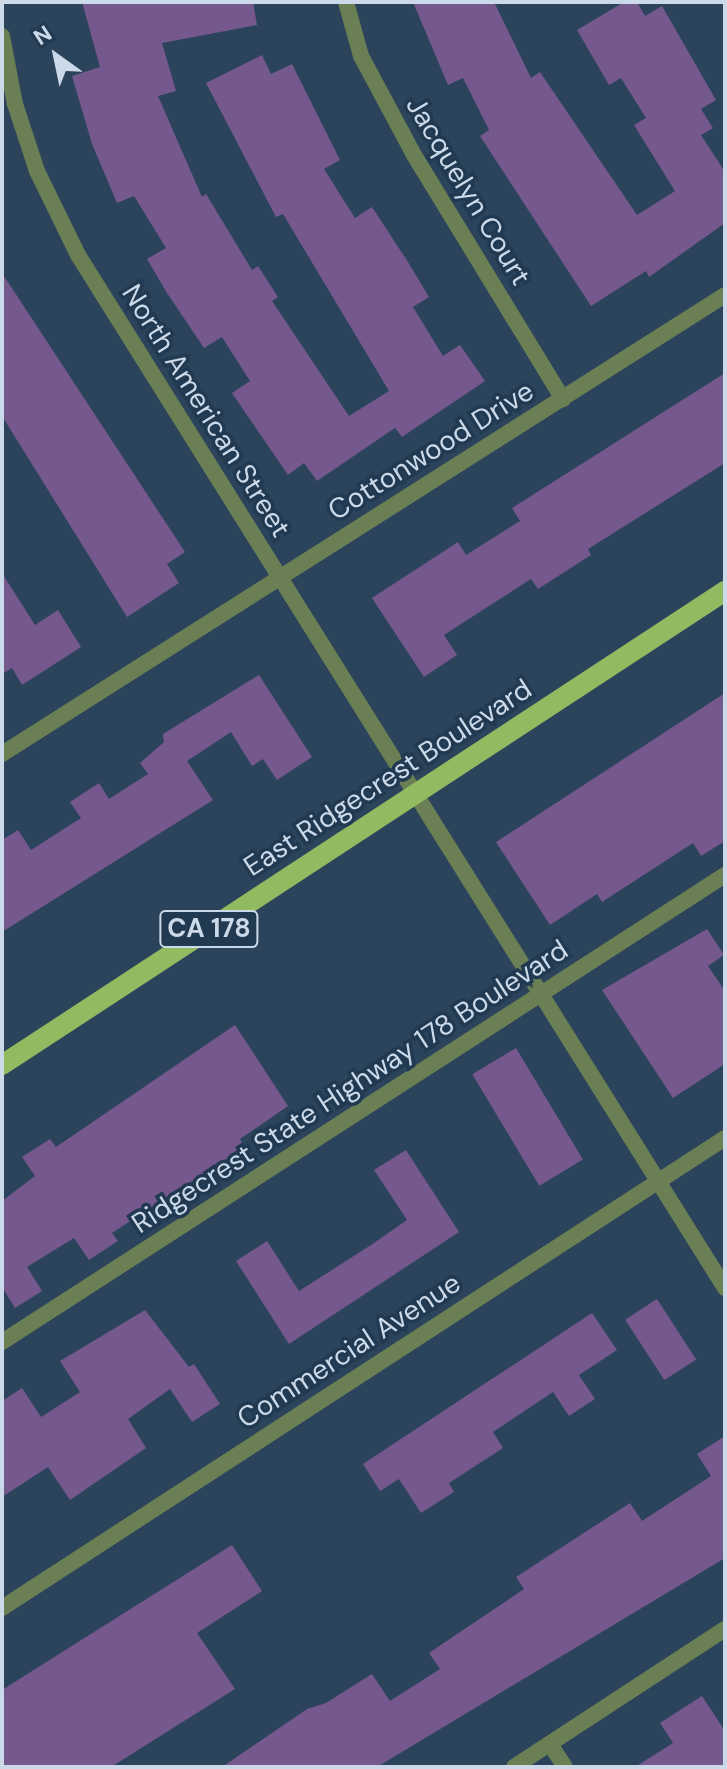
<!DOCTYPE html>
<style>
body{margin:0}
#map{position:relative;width:727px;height:1769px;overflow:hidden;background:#2b445c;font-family:"DM Sans",sans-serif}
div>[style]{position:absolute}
.building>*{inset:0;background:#75588d;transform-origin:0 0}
.street>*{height:16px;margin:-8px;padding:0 8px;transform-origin:8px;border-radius:8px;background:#6b7f54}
.primary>*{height:20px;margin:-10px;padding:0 10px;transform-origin:10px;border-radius:10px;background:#92ba60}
span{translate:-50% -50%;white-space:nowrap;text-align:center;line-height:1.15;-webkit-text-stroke:7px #213951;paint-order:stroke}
.shield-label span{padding:2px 6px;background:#213951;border:2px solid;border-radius:6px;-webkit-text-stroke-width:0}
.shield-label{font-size:26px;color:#cbd9e8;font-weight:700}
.street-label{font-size:28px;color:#cbd9e8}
.frame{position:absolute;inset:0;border:4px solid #cbd9e8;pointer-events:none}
.north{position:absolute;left:16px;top:16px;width:80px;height:80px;-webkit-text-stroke:6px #213951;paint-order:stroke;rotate:327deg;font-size:22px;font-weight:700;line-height:32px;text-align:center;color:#cbd9e8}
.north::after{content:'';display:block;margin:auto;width:28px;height:36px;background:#cbd9e8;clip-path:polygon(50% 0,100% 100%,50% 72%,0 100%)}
</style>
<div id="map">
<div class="building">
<i style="clip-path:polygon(82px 2px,253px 2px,257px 25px,162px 43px,176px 91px,158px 96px,202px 197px,206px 194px,252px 270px,258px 266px,278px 297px,272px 301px,349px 416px,389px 391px,283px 214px,276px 217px,206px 83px,262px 55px,271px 74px,292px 64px,340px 160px,324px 169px,355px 218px,372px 207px,408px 262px,429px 297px,413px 307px,443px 356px,460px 345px,485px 381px,402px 437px,395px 428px,317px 481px,304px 463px,288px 475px,232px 393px,250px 381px,222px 337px,204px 348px,167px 293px,147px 259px,166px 248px,134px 196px,117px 203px,92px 144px,72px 76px,100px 67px)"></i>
<i style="clip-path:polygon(413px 2px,494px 2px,531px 78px,540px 72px,637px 215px,675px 191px,634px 125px,646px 118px,621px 78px,609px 85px,577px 30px,624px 2px,637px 2px,645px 16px,662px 6px,716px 100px,701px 109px,713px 128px,701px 135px,725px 172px,725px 223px,649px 277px,646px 271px,591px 306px,480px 136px,489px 130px,463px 78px,448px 85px)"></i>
<i style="clip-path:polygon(2px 273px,185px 552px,167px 564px,179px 583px,127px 617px,2px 416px)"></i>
<i style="clip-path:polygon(725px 373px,725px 463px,588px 549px,591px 555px,538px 589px,531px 579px,444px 635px,457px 655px,424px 677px,372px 598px,458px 542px,466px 555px,520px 521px,512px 508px)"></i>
<i style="clip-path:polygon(2px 573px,35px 625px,58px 610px,81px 647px,22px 685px,12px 668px,2px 674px)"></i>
<i style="clip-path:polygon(259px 675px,312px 757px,277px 780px,263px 759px,252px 766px,231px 732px,187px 761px,213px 800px,2px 932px,2px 840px,18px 830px,31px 850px,81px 818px,70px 802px,99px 783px,109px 799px,148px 774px,140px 763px,164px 742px,163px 734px)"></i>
<i style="clip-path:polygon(725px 693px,725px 841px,701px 856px,693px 843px,602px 902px,597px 894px,550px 925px,496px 842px)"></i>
<i style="clip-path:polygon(707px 929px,724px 955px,708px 966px,725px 991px,725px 1064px,673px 1098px,602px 990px)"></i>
<i style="clip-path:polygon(235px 1025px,288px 1106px,240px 1139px,245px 1147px,112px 1233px,118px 1241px,89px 1260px,74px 1238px,27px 1267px,42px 1291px,15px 1308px,2px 1287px,2px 1201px,35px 1176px,22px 1157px,50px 1139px,56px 1147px)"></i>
<i style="left:516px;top:1048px;width:130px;height:51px;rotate:59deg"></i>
<i style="clip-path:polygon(406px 1150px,459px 1232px,289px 1344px,236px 1261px,267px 1241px,299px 1291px,371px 1245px,407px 1220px,374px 1170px)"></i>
<i style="left:657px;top:1299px;width:72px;height:38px;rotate:57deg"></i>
<i style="clip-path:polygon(145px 1310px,189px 1367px,194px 1364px,220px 1404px,192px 1422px,170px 1389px,128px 1419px,146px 1448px,70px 1500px,48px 1467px,2px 1497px,2px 1401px,22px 1388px,41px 1417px,80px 1392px,60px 1361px)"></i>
<i style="clip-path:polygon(592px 1313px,617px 1350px,579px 1375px,595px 1399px,569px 1416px,553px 1392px,493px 1432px,503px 1448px,449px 1483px,454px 1492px,421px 1513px,399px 1479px,380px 1491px,363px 1464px)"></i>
<i style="clip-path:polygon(725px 1436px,725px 1558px,377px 1767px,222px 1767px,307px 1709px,326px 1703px,372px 1674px,390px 1701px,440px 1669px,429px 1653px,524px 1589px,516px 1577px,630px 1503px,642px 1521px,711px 1476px,697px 1454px)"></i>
<i style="clip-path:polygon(232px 1545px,262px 1591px,197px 1633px,235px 1689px,111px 1767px,2px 1767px,2px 1690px)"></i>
<i style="clip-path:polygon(702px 1696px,725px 1731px,725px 1767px,635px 1767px,673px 1743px,660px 1723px)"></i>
</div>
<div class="street">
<i style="left:346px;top:2px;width:56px;rotate:74.5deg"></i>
<i style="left:361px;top:56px;width:112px;rotate:61.8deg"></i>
<i style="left:414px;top:155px;width:286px;rotate:58.6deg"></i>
<i style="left:2px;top:36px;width:69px;rotate:79.2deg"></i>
<i style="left:15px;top:104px;width:71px;rotate:71.8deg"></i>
<i style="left:37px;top:171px;width:93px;rotate:64deg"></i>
<i style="left:78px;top:255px;width:1219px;rotate:57.94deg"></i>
<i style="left:2px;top:754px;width:856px;rotate:-32.41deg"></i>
<i style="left:2px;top:1342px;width:861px;rotate:-32.86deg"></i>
<i style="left:2px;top:1608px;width:862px;rotate:-33.03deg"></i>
<i style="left:550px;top:1744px;width:27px;rotate:57deg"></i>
<i style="left:514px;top:1767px;width:252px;rotate:-33.2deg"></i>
</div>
<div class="primary">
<i style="left:2px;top:1065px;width:865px;rotate:-33.25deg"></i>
</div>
<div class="shield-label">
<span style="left:209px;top:929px">CA 178</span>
</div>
<div class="street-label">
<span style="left:468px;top:191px;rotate:59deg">Jacquelyn Court</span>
<span style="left:206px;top:411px;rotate:58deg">North American Street</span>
<span style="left:431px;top:451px;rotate:-32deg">Cottonwood Drive</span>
<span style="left:388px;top:778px;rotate:-33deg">East Ridgecrest Boulevard</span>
<span style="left:350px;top:1087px;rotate:-33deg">Ridgecrest State Highway 178 Boulevard</span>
<span style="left:349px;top:1351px;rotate:-33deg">Commercial Avenue</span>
</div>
<div class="frame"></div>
<div class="north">N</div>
</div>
